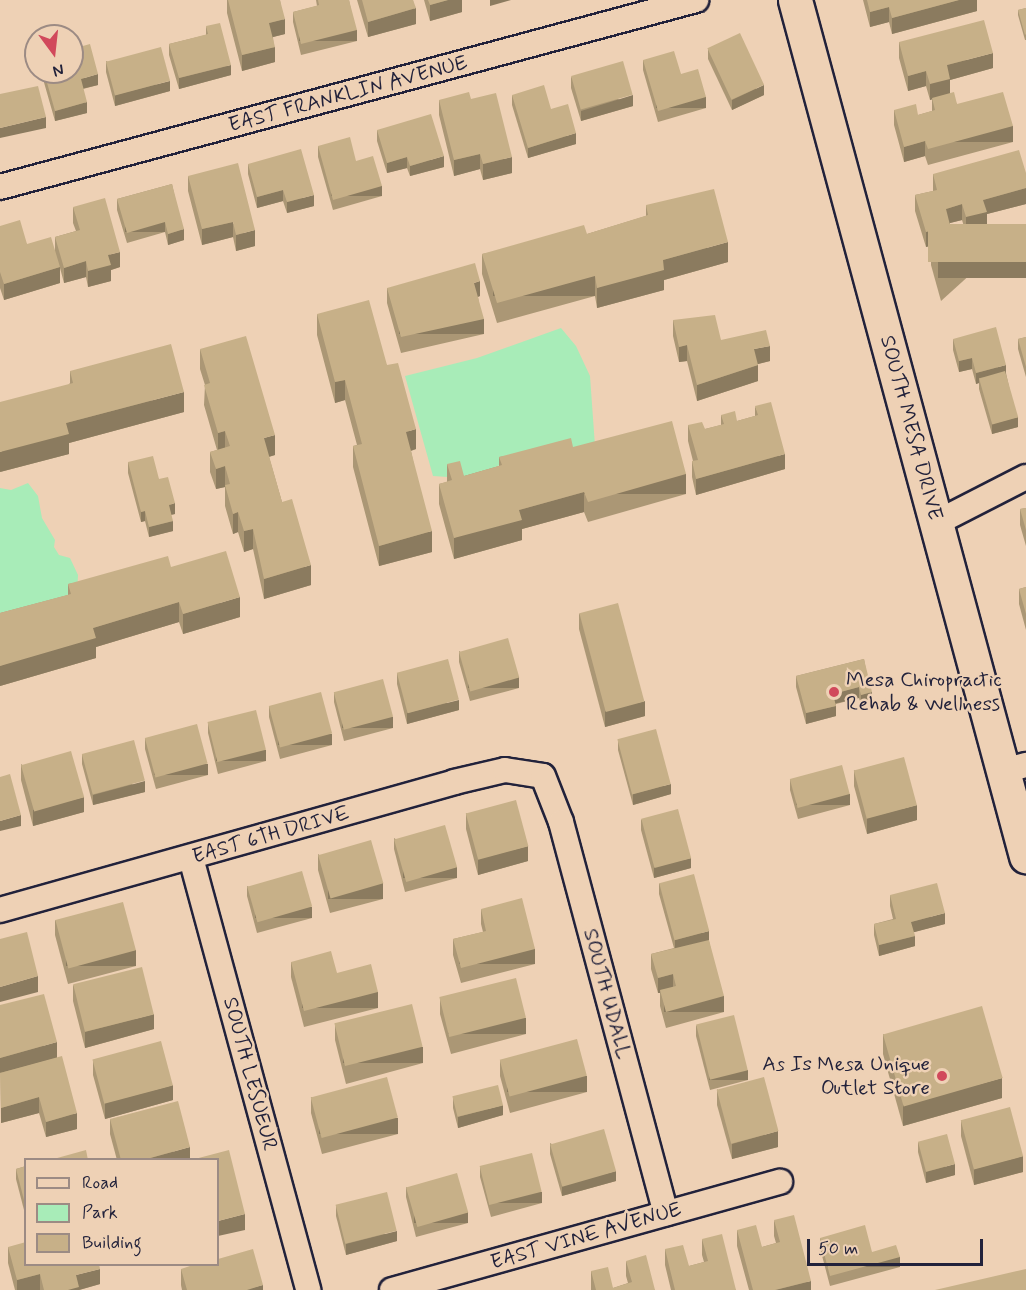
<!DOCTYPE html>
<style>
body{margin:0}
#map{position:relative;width:1026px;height:1290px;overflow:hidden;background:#eed1b5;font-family:Mynerve,sans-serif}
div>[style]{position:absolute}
.green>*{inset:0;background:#a8ecb8}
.roads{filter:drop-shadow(2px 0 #22223b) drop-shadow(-2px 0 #22223b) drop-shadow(0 2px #22223b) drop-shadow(0 -2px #22223b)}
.minor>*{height:24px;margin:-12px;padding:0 12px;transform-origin:12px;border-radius:12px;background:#eed1b5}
.secondary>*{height:33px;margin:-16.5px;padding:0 16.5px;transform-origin:16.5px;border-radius:16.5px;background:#eed1b5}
.wall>*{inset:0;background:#ab9775}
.shaded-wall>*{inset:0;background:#8b7b5f;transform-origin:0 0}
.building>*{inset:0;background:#c7b088;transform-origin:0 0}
.dots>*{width:16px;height:16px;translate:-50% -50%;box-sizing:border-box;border:3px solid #eed1b5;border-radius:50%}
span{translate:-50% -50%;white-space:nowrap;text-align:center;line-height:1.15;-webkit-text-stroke:5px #eed1b5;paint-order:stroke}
.street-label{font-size:21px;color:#22223b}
.poi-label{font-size:21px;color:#22223b}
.left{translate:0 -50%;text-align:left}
.right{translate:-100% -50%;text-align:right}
.legend{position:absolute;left:24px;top:1158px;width:195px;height:108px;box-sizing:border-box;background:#eed1b5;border:2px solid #9c8b84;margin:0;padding:8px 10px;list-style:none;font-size:18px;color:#22223b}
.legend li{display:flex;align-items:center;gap:12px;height:30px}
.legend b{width:30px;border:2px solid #9c8b84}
.north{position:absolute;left:24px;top:24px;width:60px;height:60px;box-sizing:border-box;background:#eed1b5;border:2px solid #9c8b84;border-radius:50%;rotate:165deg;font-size:16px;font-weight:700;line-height:24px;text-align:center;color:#22223b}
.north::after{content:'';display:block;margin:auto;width:21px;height:27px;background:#d1495b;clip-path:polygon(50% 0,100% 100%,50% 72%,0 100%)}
.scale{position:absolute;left:807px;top:1239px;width:176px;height:27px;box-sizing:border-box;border:3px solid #22223b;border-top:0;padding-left:8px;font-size:18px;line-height:21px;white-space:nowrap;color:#22223b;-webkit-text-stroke:4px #eed1b5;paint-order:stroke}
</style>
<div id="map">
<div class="green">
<i style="clip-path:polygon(561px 328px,576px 346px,590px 376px,595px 446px,501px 464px,478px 479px,433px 476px,405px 376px,477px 358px)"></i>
<i style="clip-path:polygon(28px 483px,38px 496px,42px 518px,55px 540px,54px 547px,59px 555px,70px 558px,78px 575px,77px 594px,0 613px,0 488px,11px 490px)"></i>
</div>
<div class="roads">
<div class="minor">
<i style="left:0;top:187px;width:721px;rotate:-15.04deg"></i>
<i style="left:936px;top:523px;width:101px;rotate:-27.1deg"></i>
<i style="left:1003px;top:771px;width:24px;rotate:-15deg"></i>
<i style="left:191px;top:858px;width:448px;rotate:74.8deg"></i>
<i style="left:0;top:910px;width:472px;rotate:-15.7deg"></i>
<i style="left:454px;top:782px;width:52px;rotate:-13.2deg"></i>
<i style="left:505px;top:770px;width:38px;rotate:9deg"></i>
<i style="left:543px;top:776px;width:49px;rotate:68.6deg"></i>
<i style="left:561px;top:822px;width:405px;rotate:75deg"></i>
<i style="left:392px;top:1290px;width:403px;rotate:-15.6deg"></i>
</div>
<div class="secondary">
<i style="left:795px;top:0;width:887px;rotate:74.9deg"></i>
</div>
</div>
<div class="wall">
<i style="clip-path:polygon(227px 0,280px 0,285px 34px,273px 37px,275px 62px,242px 71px,227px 13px)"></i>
<i style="clip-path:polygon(316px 0,349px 0,357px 41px,301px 55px,293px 22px,293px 12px,317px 6px)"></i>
<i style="clip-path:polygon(357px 0,413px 0,416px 24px,368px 37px)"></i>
<i style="clip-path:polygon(424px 0,462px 0,462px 12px,430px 21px)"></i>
<i style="clip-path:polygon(863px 0,977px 0,977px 11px,892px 34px,889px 22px,870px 27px)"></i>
<i style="clip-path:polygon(1026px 8px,1026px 40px,1025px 40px,1018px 15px,1018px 10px)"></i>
<i style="clip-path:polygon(206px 26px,231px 75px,179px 89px,169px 55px,169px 44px,206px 35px)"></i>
<i style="clip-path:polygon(899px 42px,993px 68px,950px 80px,950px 93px,957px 104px,1013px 142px,928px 165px,925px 156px,904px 162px,894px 125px,894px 110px,918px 115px,932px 111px,932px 99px,930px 100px,926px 86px,908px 91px,899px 58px)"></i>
<i style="clip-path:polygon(708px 49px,764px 95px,732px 110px,708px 59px)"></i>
<i style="clip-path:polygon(643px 60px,681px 74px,706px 108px,658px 122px,643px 70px)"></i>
<i style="clip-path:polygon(106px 61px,170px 91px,115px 106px,106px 72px)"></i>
<i style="clip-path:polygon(41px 72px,72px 72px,98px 85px,83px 89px,87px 113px,55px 121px)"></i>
<i style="clip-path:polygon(571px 77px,633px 106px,581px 121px,571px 88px)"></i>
<i style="clip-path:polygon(512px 95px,576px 144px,528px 158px,512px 105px)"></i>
<i style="clip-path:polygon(471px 99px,512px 173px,483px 180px,480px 169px,454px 176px,439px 115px,439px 100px)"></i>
<i style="clip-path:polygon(377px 130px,444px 167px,410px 176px,407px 168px,387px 173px,377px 141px)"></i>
<i style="clip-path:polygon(318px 146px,356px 161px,382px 196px,333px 210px,318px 157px)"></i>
<i style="clip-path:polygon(248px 164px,314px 206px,287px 213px,283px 201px,257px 208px,248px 174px)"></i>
<i style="clip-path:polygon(1026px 173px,1026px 204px,987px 214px,987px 227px,966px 233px,962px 220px,950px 223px,950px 240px,926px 247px,915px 211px,915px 195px,933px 191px,933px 174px)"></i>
<i style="clip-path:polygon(188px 176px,255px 246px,236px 251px,233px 237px,202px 245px,188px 191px)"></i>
<i style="clip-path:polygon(172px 184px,184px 240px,168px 245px,165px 232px,127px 243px,117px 210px,117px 199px)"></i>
<i style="clip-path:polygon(646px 205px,728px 262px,664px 280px,664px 290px,597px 308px,595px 296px,497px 323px,482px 274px,482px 254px,587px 234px,646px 216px)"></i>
<i style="clip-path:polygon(73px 207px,120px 267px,111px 270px,111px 281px,88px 287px,86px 277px,64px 283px,60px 268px,60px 283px,4px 300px,0 288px,0 226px,27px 244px,55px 253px,55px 237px,76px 231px,73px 223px)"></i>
<i style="clip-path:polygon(1026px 224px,941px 301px,931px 265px,931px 249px)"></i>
<i style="clip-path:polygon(387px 288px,480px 296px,478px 297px,484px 334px,401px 353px,387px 303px)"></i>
<i style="clip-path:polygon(317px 314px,387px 365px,416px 449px,411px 451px,432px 552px,379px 566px,353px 467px,353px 446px,357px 445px,345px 400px,335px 403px,317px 335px)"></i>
<i style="clip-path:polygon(673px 320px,721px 340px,770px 361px,758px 364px,758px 381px,697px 401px,687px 361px,679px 362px,673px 336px)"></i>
<i style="clip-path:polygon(1026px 337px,1026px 377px,1018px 349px,1018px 339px)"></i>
<i style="clip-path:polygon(953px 339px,1006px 373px,1018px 427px,992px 434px,979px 389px,979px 383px,976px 384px,972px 369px,959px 372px,953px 350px)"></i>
<i style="clip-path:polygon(200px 349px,275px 455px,269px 457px,282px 502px,311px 585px,264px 599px,253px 549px,244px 552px,238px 532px,233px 534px,225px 506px,225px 487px,216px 489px,210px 472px,210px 452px,217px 450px,204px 405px,205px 385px,200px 369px)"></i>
<i style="clip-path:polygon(70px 371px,184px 412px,69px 443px,69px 454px,0 472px,70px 383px)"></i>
<i style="clip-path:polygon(755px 406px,785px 469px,696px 495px,692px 477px,692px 461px,693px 461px,688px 441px,688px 425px,705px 429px,721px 425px,721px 415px,737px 421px,755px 416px)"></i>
<i style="clip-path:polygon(573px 447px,686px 494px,588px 522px,584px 512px,522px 529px,522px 540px,454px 559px,439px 504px,439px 484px,447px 482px,447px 464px,464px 476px,499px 466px,499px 457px)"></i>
<i style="clip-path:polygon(128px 462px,159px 479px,175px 514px,171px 515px,173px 531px,149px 537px,145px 521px,141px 522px,128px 473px)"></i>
<i style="clip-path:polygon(1026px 508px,1026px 546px,1020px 525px,1020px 509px)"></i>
<i style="clip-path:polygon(171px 567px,240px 617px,183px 634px,179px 622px,96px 647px,96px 658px,0 686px,0 613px,68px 595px,68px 584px)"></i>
<i style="clip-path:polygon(1026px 587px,1026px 630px,1019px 604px,1019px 589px)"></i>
<i style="clip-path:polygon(579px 613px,645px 716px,605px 727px,579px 629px)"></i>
<i style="clip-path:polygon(459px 651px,519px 688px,470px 701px,459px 662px)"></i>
<i style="clip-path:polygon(864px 659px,872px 703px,861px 705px,859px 698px,836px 704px,836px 716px,806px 724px,796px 687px,796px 676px)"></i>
<i style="clip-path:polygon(397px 673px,459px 710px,407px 724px,397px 684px)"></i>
<i style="clip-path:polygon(334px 692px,393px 728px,344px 741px,334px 702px)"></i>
<i style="clip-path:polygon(269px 706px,332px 745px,280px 759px,269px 717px)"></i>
<i style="clip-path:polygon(208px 723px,266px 761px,218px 774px,208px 733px)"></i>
<i style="clip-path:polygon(145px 738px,208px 775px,156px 789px,145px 749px)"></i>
<i style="clip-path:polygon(618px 740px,671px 794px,633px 805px,618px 750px)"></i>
<i style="clip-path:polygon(82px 754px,145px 792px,93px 805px,82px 764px)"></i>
<i style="clip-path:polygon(21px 764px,84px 812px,33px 826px,21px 780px)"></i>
<i style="clip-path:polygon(854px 770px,917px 820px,867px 834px,854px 786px)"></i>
<i style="clip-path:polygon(790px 779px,850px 805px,798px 819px,790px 790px)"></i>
<i style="clip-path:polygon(466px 813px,528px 861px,478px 875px,466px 829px)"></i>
<i style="clip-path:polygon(641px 819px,691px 868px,654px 878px,641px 830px)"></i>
<i style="clip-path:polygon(394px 838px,457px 878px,405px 892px,394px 849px)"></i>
<i style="clip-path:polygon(318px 854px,383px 899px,330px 913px,318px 870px)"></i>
<i style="clip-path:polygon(659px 883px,709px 941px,724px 1012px,666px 1028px,660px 1006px,660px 993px,658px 993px,651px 969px,651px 954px,674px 948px,659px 894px)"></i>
<i style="clip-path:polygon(247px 886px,312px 918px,257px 933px,247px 896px)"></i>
<i style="clip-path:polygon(890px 895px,945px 924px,914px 932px,915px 946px,879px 956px,874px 935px,874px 924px,893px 919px,890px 906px)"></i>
<i style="clip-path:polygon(481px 909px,535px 964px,461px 983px,453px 955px,453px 939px,483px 932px,481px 924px)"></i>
<i style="clip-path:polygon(55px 920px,136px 966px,68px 984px,55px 935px)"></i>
<i style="clip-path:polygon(291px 962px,337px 973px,378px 1008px,304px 1027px,291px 977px)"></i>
<i style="clip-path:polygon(73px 985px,154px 1029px,85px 1048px,73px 1001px)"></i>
<i style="clip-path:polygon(440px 998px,526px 1034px,451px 1054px,440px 1014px)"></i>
<i style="clip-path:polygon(0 1005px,57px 1058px,77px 1129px,46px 1137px,39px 1113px,1px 1123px)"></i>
<i style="clip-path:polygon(335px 1025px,423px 1063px,346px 1084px,335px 1040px)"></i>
<i style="clip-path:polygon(696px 1025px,748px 1080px,710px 1090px,696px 1036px)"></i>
<i style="clip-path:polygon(883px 1034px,1002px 1098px,903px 1126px,883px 1054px)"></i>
<i style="clip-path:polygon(93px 1060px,173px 1100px,105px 1119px,93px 1075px)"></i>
<i style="clip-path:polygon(500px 1060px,587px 1092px,510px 1113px,500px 1076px)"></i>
<i style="clip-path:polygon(717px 1089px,778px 1147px,732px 1159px,717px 1105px)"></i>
<i style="clip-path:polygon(311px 1097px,398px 1134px,322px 1154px,311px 1113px)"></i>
<i style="clip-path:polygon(453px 1097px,503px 1115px,458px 1128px,453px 1108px)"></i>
<i style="clip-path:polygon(110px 1119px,190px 1160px,117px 1160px,110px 1134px)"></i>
<i style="clip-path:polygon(961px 1120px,1023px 1172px,974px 1185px,961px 1136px)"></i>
<i style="clip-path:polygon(918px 1142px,955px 1175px,926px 1183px,918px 1152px)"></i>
<i style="clip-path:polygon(550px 1143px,616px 1181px,562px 1196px,550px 1154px)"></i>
<i style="clip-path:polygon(26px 1166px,24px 1210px,16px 1179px,16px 1169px)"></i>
<i style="clip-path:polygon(480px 1167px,542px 1203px,491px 1217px,480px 1177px)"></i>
<i style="clip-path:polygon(406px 1187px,468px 1223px,416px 1237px,406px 1197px)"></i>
<i style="clip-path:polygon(336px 1206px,397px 1241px,346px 1255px,336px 1216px)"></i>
<i style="clip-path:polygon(774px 1220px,811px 1290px,749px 1290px,737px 1246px,737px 1230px,762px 1247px,776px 1243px,774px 1236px)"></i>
<i style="clip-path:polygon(820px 1238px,872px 1252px,900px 1267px,830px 1286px,820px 1248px)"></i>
<i style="clip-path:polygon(702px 1239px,736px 1290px,671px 1290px,665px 1265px,665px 1249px,689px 1266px,704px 1262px,702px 1255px)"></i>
<i style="clip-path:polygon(8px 1247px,100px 1284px,79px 1290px,15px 1290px,8px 1263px)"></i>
<i style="clip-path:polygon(626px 1261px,655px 1290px,591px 1290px,591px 1271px,613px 1288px,628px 1283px,626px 1276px)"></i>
<i style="clip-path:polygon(181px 1269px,263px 1290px,182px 1290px,181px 1285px)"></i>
</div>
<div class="shaded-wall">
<i style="clip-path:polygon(448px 0,462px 0,462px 12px,430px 21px,430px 5px)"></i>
<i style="clip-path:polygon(490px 0,511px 0,490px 6px)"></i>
<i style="clip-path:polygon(959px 0,977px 0,977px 11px,892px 34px,892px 18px)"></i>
<i style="clip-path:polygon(889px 7px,889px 22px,870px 27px,870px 12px)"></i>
<i style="clip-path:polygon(416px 8px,416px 24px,368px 37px,368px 22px)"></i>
<i style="clip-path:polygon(285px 19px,285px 34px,269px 38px,269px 23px)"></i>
<i style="left:357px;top:30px;width:11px;height:58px;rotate:90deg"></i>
<i style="clip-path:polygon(275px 47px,275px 62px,242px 71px,242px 55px)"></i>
<i style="clip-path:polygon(993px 53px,993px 68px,950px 80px,950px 94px,930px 100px,930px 84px,947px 65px)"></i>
<i style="clip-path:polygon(231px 65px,231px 75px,179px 89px,179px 78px)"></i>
<i style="clip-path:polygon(926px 71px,926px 86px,908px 91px,908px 76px)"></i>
<i style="clip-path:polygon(98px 74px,98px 85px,81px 89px,81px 79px)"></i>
<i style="clip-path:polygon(170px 81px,170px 91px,115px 106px,115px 95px)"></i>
<i style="clip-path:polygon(764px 85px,764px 95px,732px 110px,732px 100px)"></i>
<i style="clip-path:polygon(633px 95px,633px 106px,581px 121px,581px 111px)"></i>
<i style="left:706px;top:97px;width:11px;height:50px;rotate:90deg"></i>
<i style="clip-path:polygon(87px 102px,87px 113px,55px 121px,55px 111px)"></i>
<i style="clip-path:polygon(46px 117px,46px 128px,0 138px,0 128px)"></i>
<i style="left:1013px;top:126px;width:16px;height:88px;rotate:90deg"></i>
<i style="clip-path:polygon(576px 133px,576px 144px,528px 158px,528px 148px)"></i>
<i style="clip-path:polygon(925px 141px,925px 156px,904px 162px,904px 147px)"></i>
<i style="clip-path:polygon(480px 154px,480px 169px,454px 176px,454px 160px)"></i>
<i style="clip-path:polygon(444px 156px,444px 167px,410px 176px,410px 166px)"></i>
<i style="clip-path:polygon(407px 157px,407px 168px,387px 173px,387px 163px)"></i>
<i style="clip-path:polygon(512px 157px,512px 173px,483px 180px,483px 164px)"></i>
<i style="left:382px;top:186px;width:10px;height:51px;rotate:90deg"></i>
<i style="clip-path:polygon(1026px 188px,1026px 204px,987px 214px,987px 227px,966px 233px,966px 217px,983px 200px)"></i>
<i style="clip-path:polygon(283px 190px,283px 201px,257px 208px,257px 197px)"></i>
<i style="clip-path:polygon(314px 195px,314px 206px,287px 213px,287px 202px)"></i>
<i style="clip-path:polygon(962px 204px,962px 220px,946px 224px,946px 209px)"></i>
<i style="left:165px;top:222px;width:10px;height:40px;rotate:90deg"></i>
<i style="clip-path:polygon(233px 222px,233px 237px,202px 245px,202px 229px)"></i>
<i style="clip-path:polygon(950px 225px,950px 240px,926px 247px,926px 232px)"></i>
<i style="clip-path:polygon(184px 229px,184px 240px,168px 245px,168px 234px)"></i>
<i style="clip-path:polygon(255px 230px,255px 246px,236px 251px,236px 235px)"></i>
<i style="clip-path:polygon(728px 242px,728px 262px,664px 280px,664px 290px,597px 308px,597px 288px,663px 260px)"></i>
<i style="clip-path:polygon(120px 252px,120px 267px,111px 270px,111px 281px,88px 287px,88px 271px,108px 255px)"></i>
<i style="clip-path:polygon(86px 261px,86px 277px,64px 283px,64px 268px)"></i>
<i style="left:1026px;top:262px;width:16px;height:88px;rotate:90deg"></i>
<i style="clip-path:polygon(60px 267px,60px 283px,4px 300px,4px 284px)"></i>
<i style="left:595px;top:276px;width:20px;height:102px;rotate:90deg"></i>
<i style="clip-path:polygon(480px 281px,480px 296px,474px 298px,474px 283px)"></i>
<i style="left:484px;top:319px;width:15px;height:85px;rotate:90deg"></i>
<i style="clip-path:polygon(687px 345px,687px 361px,679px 362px,679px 347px)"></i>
<i style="clip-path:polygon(770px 346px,770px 361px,754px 365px,754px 349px)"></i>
<i style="clip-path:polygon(972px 358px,972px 369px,959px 372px,959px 361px)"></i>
<i style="clip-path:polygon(758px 365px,758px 381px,697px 401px,697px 385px)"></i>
<i style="clip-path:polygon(1006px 365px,1006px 376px,979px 378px,979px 383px,976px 384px,976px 373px)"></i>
<i style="clip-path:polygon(345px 380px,345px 400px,335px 403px,335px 382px)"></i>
<i style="clip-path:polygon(184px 392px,184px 412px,69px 443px,69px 454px,0 472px,0 452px,66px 423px)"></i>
<i style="clip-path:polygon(1018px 417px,1018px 427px,992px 434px,992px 424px)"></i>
<i style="clip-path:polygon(416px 429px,416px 449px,406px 452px,406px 432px)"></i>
<i style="clip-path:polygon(225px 431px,225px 451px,218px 453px,218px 433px)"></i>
<i style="clip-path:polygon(275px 435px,275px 455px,264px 458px,264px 438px)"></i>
<i style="clip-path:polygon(785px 454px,785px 469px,696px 495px,696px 479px)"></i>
<i style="clip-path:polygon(225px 466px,225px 487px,216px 489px,216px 469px)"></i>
<i style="left:686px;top:474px;width:20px;height:102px;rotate:90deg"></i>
<i style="clip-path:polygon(584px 492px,584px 512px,522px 529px,522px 540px,454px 559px,454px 538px,519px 510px)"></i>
<i style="clip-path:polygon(175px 503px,175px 514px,169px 515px,169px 505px)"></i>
<i style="clip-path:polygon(145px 511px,145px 521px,141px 522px,141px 512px)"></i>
<i style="clip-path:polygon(238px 512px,238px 532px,233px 534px,233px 514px)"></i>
<i style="clip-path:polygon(173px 521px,173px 531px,149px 537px,149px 527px)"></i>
<i style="clip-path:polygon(253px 529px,253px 549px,244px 552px,244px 531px)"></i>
<i style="clip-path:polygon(432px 531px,432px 552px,379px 566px,379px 546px)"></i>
<i style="clip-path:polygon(311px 565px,311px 585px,264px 599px,264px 579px)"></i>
<i style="clip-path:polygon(240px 597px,240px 617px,183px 634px,183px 614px)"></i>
<i style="clip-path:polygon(179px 602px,179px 622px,96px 647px,96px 658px,0 686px,0 666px,93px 628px)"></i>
<i style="left:519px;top:677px;width:11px;height:51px;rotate:90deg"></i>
<i style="clip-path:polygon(859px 687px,859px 698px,833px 704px,833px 694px)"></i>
<i style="clip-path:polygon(872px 692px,872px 703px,861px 705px,861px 695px)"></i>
<i style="clip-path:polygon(459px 700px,459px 710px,407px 724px,407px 713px)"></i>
<i style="clip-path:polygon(645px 701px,645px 716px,605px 727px,605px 711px)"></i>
<i style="clip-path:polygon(836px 706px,836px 716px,806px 724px,806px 713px)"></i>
<i style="left:393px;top:717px;width:11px;height:51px;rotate:90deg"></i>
<i style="left:332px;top:734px;width:11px;height:54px;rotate:90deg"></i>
<i style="left:266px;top:750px;width:11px;height:50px;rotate:90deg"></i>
<i style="left:208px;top:764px;width:11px;height:54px;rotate:90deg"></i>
<i style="clip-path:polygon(145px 781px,145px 792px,93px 805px,93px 795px)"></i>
<i style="clip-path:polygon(671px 784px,671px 794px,633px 805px,633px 794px)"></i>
<i style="left:850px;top:794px;width:11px;height:54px;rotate:90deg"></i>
<i style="clip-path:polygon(84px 797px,84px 812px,33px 826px,33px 810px)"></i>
<i style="clip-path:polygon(917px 805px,917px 820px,867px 834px,867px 818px)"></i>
<i style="clip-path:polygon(21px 815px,21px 826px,0 831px,0 821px)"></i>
<i style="clip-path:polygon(528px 846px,528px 861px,478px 875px,478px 859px)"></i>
<i style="clip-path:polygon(691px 858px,691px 868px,654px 878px,654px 867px)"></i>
<i style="left:457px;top:867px;width:11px;height:54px;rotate:90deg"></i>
<i style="left:383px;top:883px;width:16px;height:55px;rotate:90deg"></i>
<i style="left:312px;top:907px;width:11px;height:57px;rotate:90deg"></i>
<i style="clip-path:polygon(945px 913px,945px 924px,911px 933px,911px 922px)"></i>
<i style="clip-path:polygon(709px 931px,709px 941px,675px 951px,675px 940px)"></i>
<i style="clip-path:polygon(915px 936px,915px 946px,879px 956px,879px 945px)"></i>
<i style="left:535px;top:949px;width:15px;height:76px;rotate:90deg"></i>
<i style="left:136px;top:950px;width:16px;height:70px;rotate:90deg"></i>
<i style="clip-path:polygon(673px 974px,673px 989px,660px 990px,660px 993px,658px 993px,658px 978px)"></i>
<i style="clip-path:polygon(38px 976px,38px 992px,0 1002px,0 987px)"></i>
<i style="left:378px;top:992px;width:16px;height:76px;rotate:90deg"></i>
<i style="left:724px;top:996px;width:16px;height:60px;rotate:90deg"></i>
<i style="clip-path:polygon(154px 1014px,154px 1029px,85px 1048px,85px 1032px)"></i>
<i style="left:526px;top:1018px;width:16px;height:78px;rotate:90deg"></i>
<i style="clip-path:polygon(57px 1042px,57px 1058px,0 1073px,0 1058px)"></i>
<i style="left:423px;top:1047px;width:16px;height:80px;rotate:90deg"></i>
<i style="left:748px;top:1070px;width:10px;height:39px;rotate:90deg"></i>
<i style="left:587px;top:1076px;width:16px;height:80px;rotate:90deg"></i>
<i style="clip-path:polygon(1002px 1078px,1002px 1098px,903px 1126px,903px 1105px)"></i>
<i style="clip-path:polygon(173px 1085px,173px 1100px,105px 1119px,105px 1103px)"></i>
<i style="clip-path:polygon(39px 1097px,39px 1113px,1px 1123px,1px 1108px)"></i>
<i style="clip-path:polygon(503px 1105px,503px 1115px,458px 1128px,458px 1117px)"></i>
<i style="clip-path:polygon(77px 1113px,77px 1129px,46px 1137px,46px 1122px)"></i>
<i style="left:398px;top:1118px;width:16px;height:79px;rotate:90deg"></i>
<i style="clip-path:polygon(778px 1131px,778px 1147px,732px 1159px,732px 1144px)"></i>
<i style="clip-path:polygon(190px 1147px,190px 1160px,143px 1160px)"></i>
<i style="clip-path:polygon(1023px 1156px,1023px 1172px,974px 1185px,974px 1169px)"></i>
<i style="clip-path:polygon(955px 1164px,955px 1175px,926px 1183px,926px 1172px)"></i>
<i style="clip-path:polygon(616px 1171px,616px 1181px,562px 1196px,562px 1185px)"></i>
<i style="left:542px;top:1192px;width:11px;height:53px;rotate:90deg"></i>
<i style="left:26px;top:1199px;width:11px;height:2px;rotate:90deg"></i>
<i style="left:468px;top:1212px;width:11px;height:54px;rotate:90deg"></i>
<i style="clip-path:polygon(245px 1214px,245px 1230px,218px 1236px,218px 1221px)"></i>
<i style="clip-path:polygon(397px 1231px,397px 1241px,346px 1255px,346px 1244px)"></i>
<i style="left:900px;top:1257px;width:10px;height:73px;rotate:90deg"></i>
<i style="clip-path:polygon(100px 1269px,100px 1284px,79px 1290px,67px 1290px,76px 1275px)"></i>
<i style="clip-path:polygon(40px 1274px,40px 1290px,17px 1290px,17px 1280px)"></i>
<i style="clip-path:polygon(811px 1281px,811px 1290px,775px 1290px)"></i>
<i style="clip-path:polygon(263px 1285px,263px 1290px,247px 1290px,247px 1289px)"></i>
</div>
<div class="building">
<i style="clip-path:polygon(228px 0,280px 0,285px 19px,269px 23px,275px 47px,242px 55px)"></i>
<i style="clip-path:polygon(318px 0,349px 0,357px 30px,301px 44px,293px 12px,319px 5px)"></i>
<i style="clip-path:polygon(362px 0,413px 0,416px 8px,368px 22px)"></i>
<i style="clip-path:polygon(428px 0,448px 0,430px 5px)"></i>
<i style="clip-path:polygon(867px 0,959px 0,892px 18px,889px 7px,870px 12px)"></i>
<i style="clip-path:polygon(1026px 8px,1026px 34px,1025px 35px,1018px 10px)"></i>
<i style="clip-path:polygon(984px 20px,993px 53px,947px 65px,950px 79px,930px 84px,926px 71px,908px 76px,899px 42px)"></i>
<i style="clip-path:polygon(220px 23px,231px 65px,179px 78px,169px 44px,208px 34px,206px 26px)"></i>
<i style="left:740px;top:33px;width:57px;height:36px;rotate:65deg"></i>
<i style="clip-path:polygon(90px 44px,98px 74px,81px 79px,87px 102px,55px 111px,44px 72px,72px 72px,72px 49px)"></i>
<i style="left:161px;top:47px;width:35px;height:57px;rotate:75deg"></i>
<i style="clip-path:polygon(674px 51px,681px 74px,698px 69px,706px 97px,658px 111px,643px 60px)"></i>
<i style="left:623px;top:61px;width:35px;height:54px;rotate:74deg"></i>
<i style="clip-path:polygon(544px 85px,551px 109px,568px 104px,576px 133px,528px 148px,512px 95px)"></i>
<i style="clip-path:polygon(38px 86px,46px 117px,0 128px,0 94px)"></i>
<i style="clip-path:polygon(469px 92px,471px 99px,496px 93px,512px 157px,483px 164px,480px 154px,454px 160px,439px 100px)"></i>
<i style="clip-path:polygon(954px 92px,957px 104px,1003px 92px,1013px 126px,928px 149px,925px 141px,904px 147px,894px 110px,916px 104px,918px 115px,935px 110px,932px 98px)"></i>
<i style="clip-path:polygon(431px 114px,444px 156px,410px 166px,407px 157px,387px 163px,377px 130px)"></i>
<i style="clip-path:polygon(350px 137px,356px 161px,373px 156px,382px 186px,333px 200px,318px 146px)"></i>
<i style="clip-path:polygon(301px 149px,314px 195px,287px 202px,283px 190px,257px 197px,248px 164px)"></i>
<i style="clip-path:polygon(1019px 150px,1026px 173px,1026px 188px,983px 200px,987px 212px,966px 217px,962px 204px,946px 209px,950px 225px,926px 232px,915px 195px,937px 190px,933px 174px)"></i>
<i style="clip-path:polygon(238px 163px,255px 230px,236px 235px,233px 222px,202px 229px,188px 176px)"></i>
<i style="clip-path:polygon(172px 184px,184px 229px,168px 234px,165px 222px,127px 233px,117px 199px)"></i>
<i style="clip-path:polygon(714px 189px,728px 242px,663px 260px,664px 270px,597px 288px,595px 276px,497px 303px,482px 254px,584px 225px,587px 234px,648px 215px,646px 205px)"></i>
<i style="clip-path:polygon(105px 198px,120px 252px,108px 255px,111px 265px,88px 271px,86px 261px,64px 268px,55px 237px,80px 230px,73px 207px)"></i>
<i style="clip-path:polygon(20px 220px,27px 244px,51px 237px,60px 267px,4px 284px,0 272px,0 226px)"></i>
<i style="left:1026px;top:224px;width:38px;height:98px;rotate:90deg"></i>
<i style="clip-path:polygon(475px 263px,480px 281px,474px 283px,484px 319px,401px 337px,387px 288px)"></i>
<i style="clip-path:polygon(369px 300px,387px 365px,398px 363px,416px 429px,406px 432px,432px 531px,379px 546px,353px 446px,362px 444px,345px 380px,335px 382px,317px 314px)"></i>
<i style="clip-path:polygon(715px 315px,721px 340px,766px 330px,770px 346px,754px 349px,758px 365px,697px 385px,687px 345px,679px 347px,673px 320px)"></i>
<i style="clip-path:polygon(996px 327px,1006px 365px,976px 373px,972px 358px,959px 361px,953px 339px)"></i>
<i style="clip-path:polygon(246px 336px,275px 435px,264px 438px,282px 502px,292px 499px,311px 565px,264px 579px,253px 529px,244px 531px,238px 512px,233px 514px,225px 485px,230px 484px,225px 466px,216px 469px,210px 452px,230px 446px,225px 431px,218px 433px,204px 385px,210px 383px,200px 349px)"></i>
<i style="clip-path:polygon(1026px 337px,1026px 367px,1018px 339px)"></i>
<i style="clip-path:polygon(171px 344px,184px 392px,66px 423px,69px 434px,0 452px,0 402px,73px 383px,70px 371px)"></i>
<i style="left:1005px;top:371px;width:48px;height:27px;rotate:74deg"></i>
<i style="clip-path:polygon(771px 402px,785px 454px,696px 479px,692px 461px,698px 460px,688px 425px,702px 422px,705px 429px,724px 424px,721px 415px,735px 411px,737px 421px,758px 415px,755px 406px)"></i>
<i style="clip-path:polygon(672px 421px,686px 474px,588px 502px,584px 492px,519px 510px,522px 520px,454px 538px,439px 484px,452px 480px,447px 464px,460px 461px,464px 476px,502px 465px,499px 457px,571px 438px,573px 447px)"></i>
<i style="clip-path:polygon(153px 456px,159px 479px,168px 477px,175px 503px,169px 505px,173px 521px,149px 527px,145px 511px,141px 512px,128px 462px)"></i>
<i style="clip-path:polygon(1026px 508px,1026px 530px,1020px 509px)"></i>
<i style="clip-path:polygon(226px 551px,240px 597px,183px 614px,179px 602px,93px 628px,96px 638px,0 666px,0 613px,71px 594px,68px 584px,168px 556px,171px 567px)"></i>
<i style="clip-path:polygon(1026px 587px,1026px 614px,1019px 589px)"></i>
<i style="left:618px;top:603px;width:102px;height:40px;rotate:75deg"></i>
<i style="left:508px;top:638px;width:41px;height:51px;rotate:74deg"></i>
<i style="left:448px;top:659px;width:42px;height:53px;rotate:75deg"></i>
<i style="clip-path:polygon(864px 659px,872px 692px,861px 695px,859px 687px,833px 694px,836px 706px,806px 713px,796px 676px)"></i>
<i style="left:383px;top:679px;width:39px;height:51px;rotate:75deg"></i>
<i style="left:321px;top:692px;width:43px;height:54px;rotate:75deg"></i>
<i style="left:256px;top:710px;width:41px;height:50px;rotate:76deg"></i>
<i style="left:197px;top:724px;width:41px;height:54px;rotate:75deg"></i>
<i style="left:656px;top:729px;width:57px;height:40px;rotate:75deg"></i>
<i style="left:134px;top:740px;width:42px;height:54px;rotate:75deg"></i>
<i style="left:71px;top:751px;width:48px;height:52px;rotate:74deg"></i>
<i style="left:904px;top:757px;width:50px;height:52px;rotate:75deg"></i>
<i style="left:842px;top:765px;width:30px;height:54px;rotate:75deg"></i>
<i style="clip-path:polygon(10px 774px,21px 815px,0 821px,0 777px)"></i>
<i style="left:516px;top:800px;width:48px;height:52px;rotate:75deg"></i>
<i style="left:678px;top:809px;width:51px;height:38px;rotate:75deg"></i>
<i style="left:445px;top:825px;width:44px;height:53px;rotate:74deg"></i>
<i style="left:371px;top:840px;width:45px;height:55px;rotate:74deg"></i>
<i style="left:302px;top:871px;width:37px;height:57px;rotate:74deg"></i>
<i style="left:694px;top:874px;width:59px;height:36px;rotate:75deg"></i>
<i style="clip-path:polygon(937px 883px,945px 913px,911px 922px,915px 936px,879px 945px,874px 924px,896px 919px,890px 895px)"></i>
<i style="clip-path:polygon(522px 898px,535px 949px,461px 968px,453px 939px,486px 931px,481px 909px)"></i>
<i style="left:123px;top:902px;width:50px;height:70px;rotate:75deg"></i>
<i style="clip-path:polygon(27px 932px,38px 976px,0 987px,0 939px)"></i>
<i style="clip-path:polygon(709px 940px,724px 996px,666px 1012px,660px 990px,676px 986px,673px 974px,658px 978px,651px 954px)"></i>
<i style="clip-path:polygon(331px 951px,337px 973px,371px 964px,378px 992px,304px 1011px,291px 962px)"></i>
<i style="left:142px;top:967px;width:49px;height:71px;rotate:76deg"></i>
<i style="left:516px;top:978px;width:41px;height:79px;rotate:76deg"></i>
<i style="clip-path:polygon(44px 994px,57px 1042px,0 1058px,0 1005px)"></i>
<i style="left:412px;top:1004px;width:44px;height:80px;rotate:76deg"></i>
<i style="left:982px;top:1006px;width:75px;height:103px;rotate:74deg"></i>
<i style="left:734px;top:1015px;width:57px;height:39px;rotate:76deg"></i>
<i style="left:577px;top:1039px;width:38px;height:80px;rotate:75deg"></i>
<i style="left:161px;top:1041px;width:46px;height:71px;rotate:75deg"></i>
<i style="clip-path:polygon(62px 1056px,77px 1113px,46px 1122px,39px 1097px,1px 1108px,0 1073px)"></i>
<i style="left:387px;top:1077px;width:42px;height:79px;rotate:75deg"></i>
<i style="left:764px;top:1077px;width:56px;height:49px;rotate:75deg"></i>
<i style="left:498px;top:1085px;width:21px;height:47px;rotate:76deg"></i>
<i style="clip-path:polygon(178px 1101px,190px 1147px,143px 1160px,121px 1160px,110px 1119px)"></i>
<i style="left:1010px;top:1107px;width:51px;height:51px;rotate:75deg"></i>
<i style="left:604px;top:1129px;width:44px;height:56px;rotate:74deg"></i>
<i style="left:947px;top:1134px;width:31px;height:30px;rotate:75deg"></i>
<i style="clip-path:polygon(86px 1150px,88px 1160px,50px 1160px)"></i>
<i style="clip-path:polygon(229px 1150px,245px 1214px,218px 1221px,218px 1160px,191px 1160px)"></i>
<i style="left:532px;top:1153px;width:40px;height:54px;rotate:76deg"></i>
<i style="clip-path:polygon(26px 1166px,26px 1199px,24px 1200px,16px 1169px)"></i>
<i style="left:457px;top:1173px;width:41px;height:53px;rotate:74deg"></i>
<i style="left:387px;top:1192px;width:40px;height:53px;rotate:76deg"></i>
<i style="clip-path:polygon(794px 1215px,811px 1281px,775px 1290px,753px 1290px,737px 1230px,756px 1225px,762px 1247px,780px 1242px,774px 1220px)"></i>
<i style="clip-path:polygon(865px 1225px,872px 1252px,896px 1245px,900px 1257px,830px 1276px,820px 1238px)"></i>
<i style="clip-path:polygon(722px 1234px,736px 1290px,675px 1290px,665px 1249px,683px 1245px,689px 1266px,708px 1261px,702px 1239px)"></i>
<i style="clip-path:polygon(26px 1242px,26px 1264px,99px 1264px,100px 1269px,76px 1275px,79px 1287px,68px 1290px,44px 1290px,40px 1274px,17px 1280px,8px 1247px)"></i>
<i style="clip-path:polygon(253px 1249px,263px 1285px,247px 1290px,187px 1290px,181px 1269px,196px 1264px,218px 1264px,218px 1259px)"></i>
<i style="clip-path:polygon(646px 1255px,655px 1290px,596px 1290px,591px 1271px,608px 1267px,613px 1288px,632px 1282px,626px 1261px)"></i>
<i style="clip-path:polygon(1026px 1269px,1026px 1290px,935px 1290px)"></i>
</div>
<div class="dots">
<i style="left:834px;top:692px;background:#d1495b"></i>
<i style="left:942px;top:1076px;background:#d1495b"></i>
</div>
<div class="street-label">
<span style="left:348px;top:94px;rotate:-15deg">EAST FRANKLIN AVENUE</span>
<span style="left:911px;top:428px;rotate:75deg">SOUTH MESA DRIVE</span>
<span style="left:271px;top:835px;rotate:-16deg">EAST 6TH DRIVE</span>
<span style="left:607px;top:994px;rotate:75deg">SOUTH UDALL</span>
<span style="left:250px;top:1074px;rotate:75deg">SOUTH LESUEUR</span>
<span style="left:586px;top:1236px;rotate:-16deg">EAST VINE AVENUE</span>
</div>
<div class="poi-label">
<span class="left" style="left:846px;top:692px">Mesa Chiropractic<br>Rehab &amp; Wellness</span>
<span class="right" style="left:930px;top:1076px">As Is Mesa Unique<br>Outlet Store</span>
</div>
<ul class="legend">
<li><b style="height:8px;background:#eed1b5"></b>Road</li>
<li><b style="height:16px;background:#a8ecb8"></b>Park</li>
<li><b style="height:16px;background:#c7b088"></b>Building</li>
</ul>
<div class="north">N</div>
<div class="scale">50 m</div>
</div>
